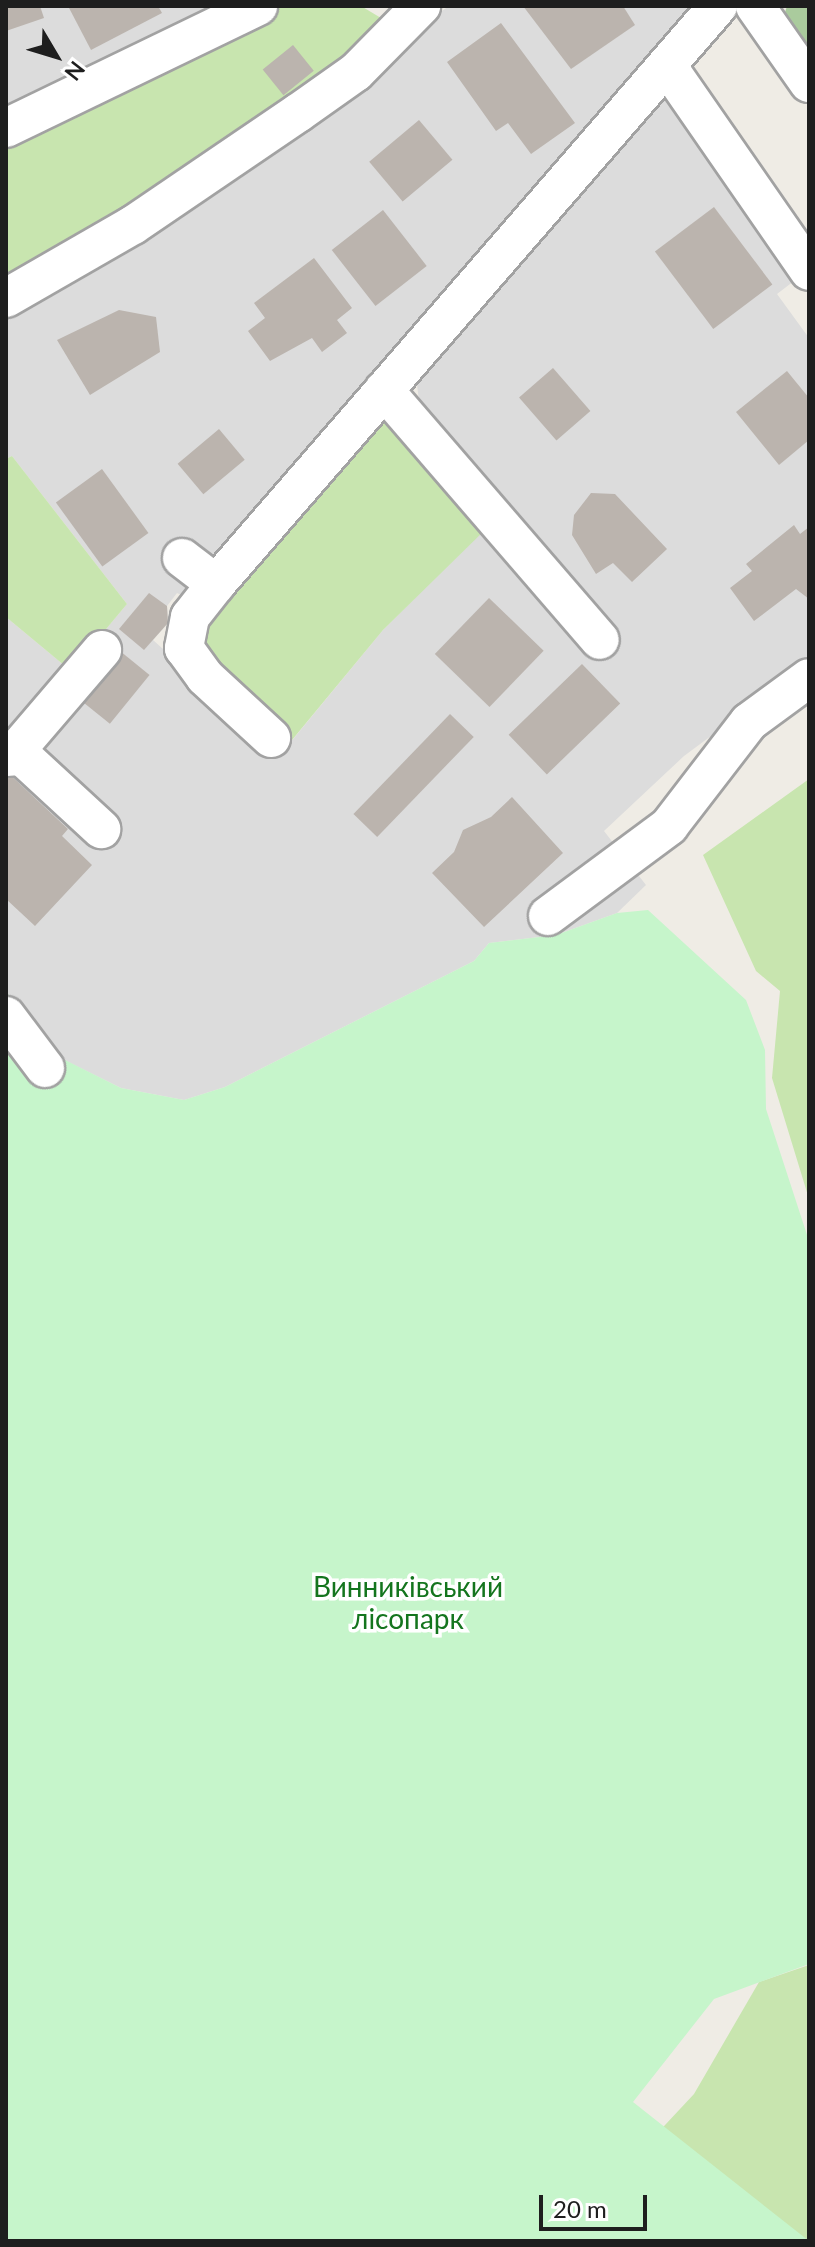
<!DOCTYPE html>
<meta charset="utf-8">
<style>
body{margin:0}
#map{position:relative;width:815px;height:2247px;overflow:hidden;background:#efece5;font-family:Lato,sans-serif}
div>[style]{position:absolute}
.residential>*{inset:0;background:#dcdcdc}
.grass>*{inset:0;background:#c8e5af}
.forest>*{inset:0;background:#aacb9d}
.park>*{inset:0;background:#c6f5cb}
.building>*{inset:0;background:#bbb4ae;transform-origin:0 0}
.roads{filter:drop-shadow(2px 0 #a2a2a2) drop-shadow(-2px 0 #a2a2a2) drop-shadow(0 2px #a2a2a2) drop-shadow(0 -2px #a2a2a2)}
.minor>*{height:38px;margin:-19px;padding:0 19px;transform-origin:19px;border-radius:19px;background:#fff}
span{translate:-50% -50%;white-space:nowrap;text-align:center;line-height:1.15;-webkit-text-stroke:7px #fff;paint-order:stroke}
.park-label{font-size:28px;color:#14751e}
.frame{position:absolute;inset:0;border:8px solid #1e1e1e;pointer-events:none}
.north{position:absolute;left:16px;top:16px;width:80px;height:80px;-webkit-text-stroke:6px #fff;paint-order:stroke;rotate:128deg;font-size:22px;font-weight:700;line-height:32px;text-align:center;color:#1e1e1e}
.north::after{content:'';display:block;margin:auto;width:28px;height:36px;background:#1e1e1e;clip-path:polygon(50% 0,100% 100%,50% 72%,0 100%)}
.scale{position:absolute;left:539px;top:2195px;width:108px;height:36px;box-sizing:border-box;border:4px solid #1e1e1e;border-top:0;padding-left:10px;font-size:24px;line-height:28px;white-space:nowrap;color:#1e1e1e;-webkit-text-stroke:6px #fff;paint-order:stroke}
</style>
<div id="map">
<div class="residential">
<i style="clip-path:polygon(6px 6px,232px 6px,6px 112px)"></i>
<i style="clip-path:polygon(449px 6px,690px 6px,688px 17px,186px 597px,177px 593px,167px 606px,168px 623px,153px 640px,280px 755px,383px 630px,482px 532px,597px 658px,619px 639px,421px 416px,416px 377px,663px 94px,794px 281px,777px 294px,809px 338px,809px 663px,684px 756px,604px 831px,646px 885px,617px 913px,556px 935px,489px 943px,474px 961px,225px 1087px,184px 1100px,121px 1088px,48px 1052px,6px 991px,6px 617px,71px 671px,127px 604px,12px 456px,6px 459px,6px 312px)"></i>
</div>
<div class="grass">
<i style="clip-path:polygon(279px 6px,361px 6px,391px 24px,359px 62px,6px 283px,6px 141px)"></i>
<i style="clip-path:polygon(389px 417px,487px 528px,383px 630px,292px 740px,190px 645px)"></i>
<i style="clip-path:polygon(12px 456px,127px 604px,71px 671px,6px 617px,6px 459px)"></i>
<i style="clip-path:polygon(809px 779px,809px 1199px,772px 1078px,780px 991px,756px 971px,703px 855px)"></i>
<i style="clip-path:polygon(809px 1965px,809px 2241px,609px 2185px,694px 2094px,759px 1982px)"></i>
</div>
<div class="forest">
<i style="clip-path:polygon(787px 6px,809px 6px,809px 63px,781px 25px)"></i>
</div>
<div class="park">
<i style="clip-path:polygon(648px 910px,746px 1000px,765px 1050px,766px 1109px,809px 1241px,809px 1964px,714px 1999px,633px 2102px,809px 2241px,6px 2241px,6px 991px,49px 1052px,121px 1088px,184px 1100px,225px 1087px,474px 961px,489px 943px,556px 935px,617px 913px)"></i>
</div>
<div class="building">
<i style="clip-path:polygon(6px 6px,40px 6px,44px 18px,6px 31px)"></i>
<i style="clip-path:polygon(68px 6px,158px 6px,162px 13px,91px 50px)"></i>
<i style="clip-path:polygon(523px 6px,623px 6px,635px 25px,571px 69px)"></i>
<i style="clip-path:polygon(501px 23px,575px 123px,531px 154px,508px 123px,496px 131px,447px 62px)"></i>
<i style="left:293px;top:45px;width:33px;height:39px;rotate:51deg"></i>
<i style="left:419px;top:120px;width:52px;height:65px;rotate:50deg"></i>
<i style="left:714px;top:207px;width:97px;height:74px;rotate:53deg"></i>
<i style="left:383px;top:210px;width:71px;height:65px;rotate:52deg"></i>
<i style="clip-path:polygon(314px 258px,352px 308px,337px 320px,347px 333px,322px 352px,312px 338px,270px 361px,248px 331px,265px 318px,254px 303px)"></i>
<i style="clip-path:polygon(119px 310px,156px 317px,160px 352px,90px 395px,57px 340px)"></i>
<i style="left:553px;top:368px;width:57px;height:45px;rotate:49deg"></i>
<i style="clip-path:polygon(787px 371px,809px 398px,809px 440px,779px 465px,736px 412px)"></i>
<i style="left:219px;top:429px;width:40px;height:54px;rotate:50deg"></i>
<i style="left:102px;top:469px;width:79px;height:57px;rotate:54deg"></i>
<i style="clip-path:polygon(591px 493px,615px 494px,667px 549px,632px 582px,613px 563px,596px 574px,572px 535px,574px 515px)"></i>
<i style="clip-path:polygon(794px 525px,800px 534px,809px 527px,809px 599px,796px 589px,754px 621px,730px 588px,752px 571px,746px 564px)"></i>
<i style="clip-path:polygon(149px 593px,167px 606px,168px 623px,144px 650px,119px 629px)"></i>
<i style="left:489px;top:598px;width:76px;height:78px;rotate:44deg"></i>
<i style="left:120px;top:651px;width:38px;height:63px;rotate:39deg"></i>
<i style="left:582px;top:664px;width:55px;height:102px;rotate:46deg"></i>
<i style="left:450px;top:714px;width:33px;height:139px;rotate:44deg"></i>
<i style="clip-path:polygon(6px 771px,68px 829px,62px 836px,92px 865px,35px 926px,6px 899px)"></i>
<i style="clip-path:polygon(512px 797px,563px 853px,484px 927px,432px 873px,454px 852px,463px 830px,491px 817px)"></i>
</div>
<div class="roads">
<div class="minor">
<i style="left:755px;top:6px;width:94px;rotate:55deg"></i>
<i style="left:668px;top:67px;width:248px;rotate:55.3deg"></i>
<i style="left:6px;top:128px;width:280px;rotate:-25.8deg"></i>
<i style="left:6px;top:298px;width:146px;rotate:-29.9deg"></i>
<i style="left:133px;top:225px;width:199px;rotate:-34.2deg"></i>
<i style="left:298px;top:113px;width:71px;rotate:-35.3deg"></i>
<i style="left:356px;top:72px;width:93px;rotate:-45.4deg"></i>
<i style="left:384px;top:390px;width:330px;rotate:49.2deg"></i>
<i style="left:182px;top:558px;width:43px;rotate:37.4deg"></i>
<i style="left:216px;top:584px;width:766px;rotate:-49.03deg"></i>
<i style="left:216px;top:584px;width:42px;rotate:128.2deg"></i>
<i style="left:190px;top:617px;width:32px;rotate:101deg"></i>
<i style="left:184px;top:648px;width:36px;rotate:54deg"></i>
<i style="left:205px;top:677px;width:90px;rotate:42.7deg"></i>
<i style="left:13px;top:754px;width:137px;rotate:-49.4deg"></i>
<i style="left:6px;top:757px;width:16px;rotate:-4deg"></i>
<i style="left:22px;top:756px;width:108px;rotate:42.7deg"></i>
<i style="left:548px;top:916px;width:151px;rotate:-36.6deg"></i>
<i style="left:669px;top:826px;width:131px;rotate:-52.4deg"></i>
<i style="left:749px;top:722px;width:74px;rotate:-36.3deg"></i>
<i style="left:6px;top:1016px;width:65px;rotate:53.1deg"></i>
</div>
</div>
<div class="park-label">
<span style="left:408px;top:1602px">Винниківський<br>лісопарк</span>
</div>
<div class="frame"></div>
<div class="north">N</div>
<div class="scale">20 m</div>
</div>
